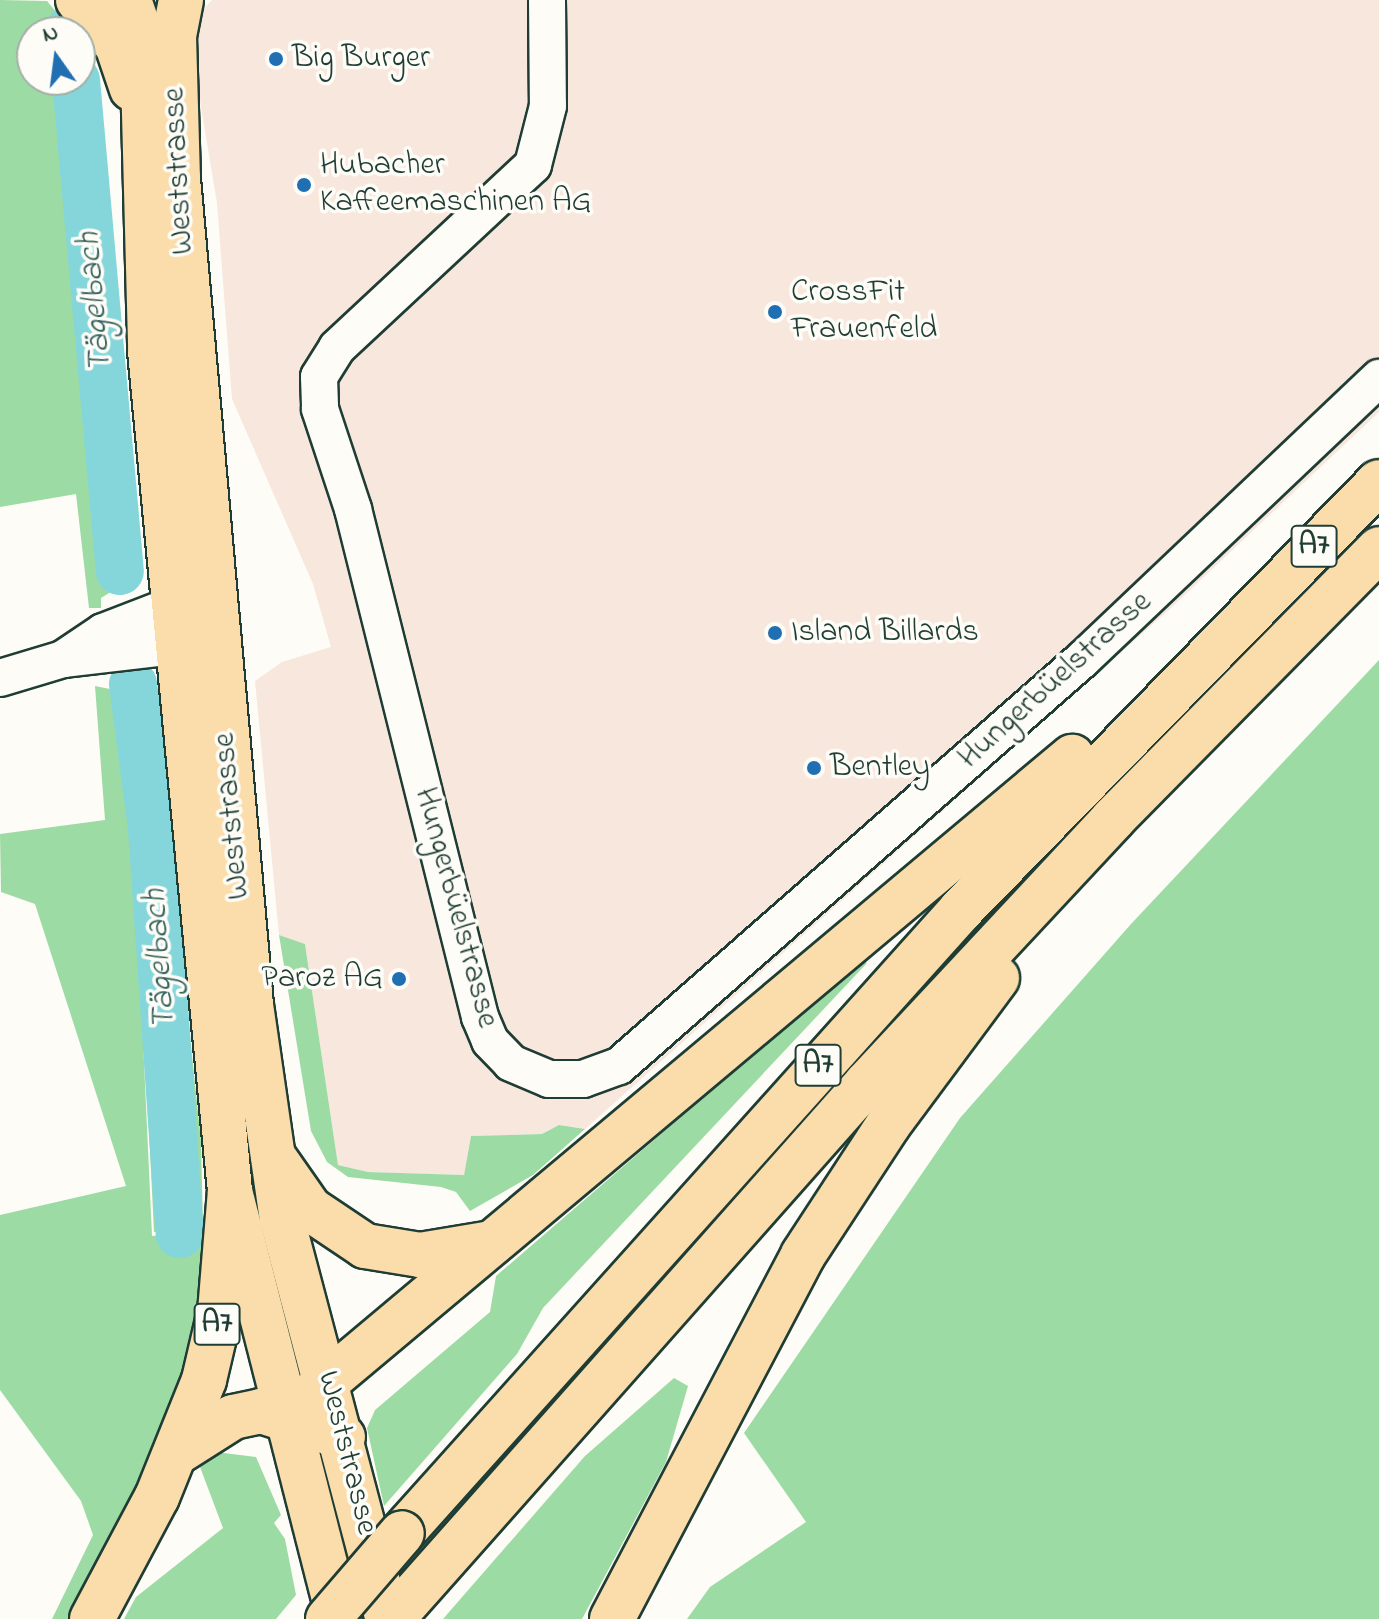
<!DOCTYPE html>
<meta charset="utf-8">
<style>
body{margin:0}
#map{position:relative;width:1379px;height:1619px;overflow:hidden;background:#fdfcf7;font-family:"Indie Flower",sans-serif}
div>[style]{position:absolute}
.built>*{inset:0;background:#f8e7dd}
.green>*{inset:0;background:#9ddba4}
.river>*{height:48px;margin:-24px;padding:0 24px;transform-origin:24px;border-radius:24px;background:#84d6da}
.roads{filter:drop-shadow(2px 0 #1f3d34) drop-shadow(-2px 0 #1f3d34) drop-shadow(0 2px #1f3d34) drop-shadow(0 -2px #1f3d34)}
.minor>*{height:36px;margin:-18px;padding:0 18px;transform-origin:18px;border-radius:18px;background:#fdfcf7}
.major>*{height:44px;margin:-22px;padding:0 22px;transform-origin:22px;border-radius:22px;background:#faddab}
.highway>*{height:44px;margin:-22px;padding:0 22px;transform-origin:22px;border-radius:22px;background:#faddab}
.bridges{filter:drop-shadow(2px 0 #1f3d34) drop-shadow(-2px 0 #1f3d34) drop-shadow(0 2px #1f3d34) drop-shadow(0 -2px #1f3d34)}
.highway-bridge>*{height:44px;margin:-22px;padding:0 22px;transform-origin:22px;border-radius:22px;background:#faddab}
.dots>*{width:22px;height:22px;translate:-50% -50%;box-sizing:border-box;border:4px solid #fdfcf7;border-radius:50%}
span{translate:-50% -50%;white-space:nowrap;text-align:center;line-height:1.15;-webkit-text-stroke:7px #fdfcf7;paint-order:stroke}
.shield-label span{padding:2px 6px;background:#fdfcf7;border:2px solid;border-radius:6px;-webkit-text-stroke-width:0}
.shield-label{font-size:30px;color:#1f3d34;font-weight:700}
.poi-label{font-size:32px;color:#1f3d34}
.left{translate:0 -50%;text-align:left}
.right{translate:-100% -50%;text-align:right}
.street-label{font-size:32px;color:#1f3d34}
.water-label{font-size:34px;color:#38635e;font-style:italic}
.north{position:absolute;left:16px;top:16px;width:80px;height:80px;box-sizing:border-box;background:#fdfcf7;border:2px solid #a4b0a9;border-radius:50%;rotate:346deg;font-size:22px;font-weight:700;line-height:32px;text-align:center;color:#1f3d34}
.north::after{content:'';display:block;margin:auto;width:28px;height:36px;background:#1f6fb2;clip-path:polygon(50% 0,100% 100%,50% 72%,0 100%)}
</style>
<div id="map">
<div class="built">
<i style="clip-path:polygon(212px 0,1379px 0,1379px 412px,1172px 607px,585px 1129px,559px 1125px,542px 1134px,471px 1136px,464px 1175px,368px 1172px,338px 1165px,305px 944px,279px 935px,255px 681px,282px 662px,331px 647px,313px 584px,232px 399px,217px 203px,191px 47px,201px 11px)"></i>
</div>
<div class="green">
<i style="clip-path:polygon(0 0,47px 1px,61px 18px,62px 32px,32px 32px,32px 80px,80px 80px,80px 48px,91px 50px,98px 179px,141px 560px,138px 575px,101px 598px,101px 608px,89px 608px,76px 494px,0 507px)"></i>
<i style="clip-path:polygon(1379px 660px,1379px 1619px,687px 1619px,710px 1587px,806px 1522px,744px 1433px,960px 1118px,1131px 924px)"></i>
<i style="clip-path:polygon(95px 686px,110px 689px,127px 798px,113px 689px,145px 691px,162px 773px,201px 1140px,203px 1228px,154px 1232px,141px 968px,137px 910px,152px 1236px,211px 1230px,199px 1330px,177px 1413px,75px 1619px,52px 1619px,93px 1535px,81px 1501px,0 1390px,0 1215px,126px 1186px,35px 904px,1px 892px,0 834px,105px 820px)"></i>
<i style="clip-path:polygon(279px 935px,305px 944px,338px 1165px,368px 1172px,464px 1175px,471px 1136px,542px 1134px,559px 1125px,585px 1129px,533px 1175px,470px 1211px,456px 1192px,441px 1187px,348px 1177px,327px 1162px,311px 1131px)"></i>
<i style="clip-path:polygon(863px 960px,867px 963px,543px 1308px,517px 1354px,384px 1506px,367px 1428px,375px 1410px,490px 1312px,496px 1276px)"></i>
<i style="clip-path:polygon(674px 1378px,688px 1386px,666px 1462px,582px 1619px,443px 1619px,585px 1456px)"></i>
<i style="clip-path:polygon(216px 1452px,256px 1457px,281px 1515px,274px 1523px,285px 1539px,296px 1595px,276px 1619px,124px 1619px,136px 1597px,223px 1528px,200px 1467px)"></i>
</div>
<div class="river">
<i style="left:72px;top:27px;width:5px;rotate:90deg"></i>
<i style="left:76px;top:80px;width:493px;rotate:84.9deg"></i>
<i style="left:133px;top:684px;width:145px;rotate:82.5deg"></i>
<i style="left:152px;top:828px;width:407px;rotate:86.1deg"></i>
</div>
<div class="roads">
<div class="minor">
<i style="left:547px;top:0;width:106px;rotate:89.5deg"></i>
<i style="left:548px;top:106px;width:61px;rotate:104.3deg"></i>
<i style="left:533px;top:165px;width:268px;rotate:137deg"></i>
<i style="left:337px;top:348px;width:34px;rotate:122deg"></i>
<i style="left:319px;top:377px;width:32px;rotate:88deg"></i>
<i style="left:320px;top:409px;width:105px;rotate:71.7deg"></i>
<i style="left:353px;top:509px;width:524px;rotate:75.96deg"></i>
<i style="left:480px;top:1017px;width:26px;rotate:67deg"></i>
<i style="left:490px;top:1041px;width:30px;rotate:46deg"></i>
<i style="left:511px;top:1063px;width:41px;rotate:22.8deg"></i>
<i style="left:549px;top:1079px;width:34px"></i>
<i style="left:583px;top:1079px;width:38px;rotate:-20deg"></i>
<i style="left:619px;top:1066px;width:616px;rotate:-41.25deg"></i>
<i style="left:1082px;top:660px;width:410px;rotate:-43.5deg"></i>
<i style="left:63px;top:659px;width:48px;rotate:-34deg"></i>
<i style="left:103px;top:632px;width:75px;rotate:-21.1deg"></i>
<i style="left:0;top:678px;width:66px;rotate:-16.8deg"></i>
<i style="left:63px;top:659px;width:114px;rotate:-6.6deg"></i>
<i style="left:176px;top:646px;width:27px;rotate:-34deg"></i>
</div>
<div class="major">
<i style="left:78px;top:0;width:60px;rotate:49.1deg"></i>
<i style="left:117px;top:45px;width:46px;rotate:71.2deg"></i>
<i style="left:129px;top:0;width:39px;rotate:71deg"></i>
<i style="left:142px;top:37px;width:314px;rotate:88.5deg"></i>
<i style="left:150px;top:351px;width:844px;rotate:84.56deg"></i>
<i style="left:230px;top:1191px;width:442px;rotate:75.7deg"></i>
<i style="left:181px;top:0;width:37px;rotate:101deg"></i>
<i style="left:174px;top:36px;width:143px;rotate:88.4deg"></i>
<i style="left:178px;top:179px;width:829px;rotate:84.95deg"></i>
<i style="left:251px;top:1005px;width:216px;rotate:81.8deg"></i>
<i style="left:282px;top:1219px;width:414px;rotate:75.2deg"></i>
</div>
<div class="highway">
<i style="left:273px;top:1156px;width:65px;rotate:55.1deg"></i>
<i style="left:310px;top:1209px;width:66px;rotate:33.9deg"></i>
<i style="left:365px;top:1246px;width:56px;rotate:9.3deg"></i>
<i style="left:420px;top:1255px;width:73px;rotate:-9.5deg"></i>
<i style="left:286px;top:1416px;width:1026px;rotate:-39.98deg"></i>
<i style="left:178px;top:1452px;width:65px;rotate:-32.5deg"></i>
<i style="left:233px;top:1417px;width:29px;rotate:-12deg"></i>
<i style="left:261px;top:1411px;width:86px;rotate:17.6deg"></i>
<i style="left:402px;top:1533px;width:837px;rotate:-48.1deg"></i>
<i style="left:961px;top:910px;width:598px;rotate:-45.68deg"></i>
<i style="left:92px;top:1619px;width:138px;rotate:-62deg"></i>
<i style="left:157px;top:1497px;width:126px;rotate:-68.1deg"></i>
<i style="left:204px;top:1380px;width:70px;rotate:-76.8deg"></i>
<i style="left:220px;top:1312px;width:121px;rotate:-85.3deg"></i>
<i style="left:392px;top:1619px;width:716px;rotate:-48.45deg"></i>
<i style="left:867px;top:1083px;width:361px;rotate:-47deg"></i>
<i style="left:1113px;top:819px;width:379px;rotate:-45.4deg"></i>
<i style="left:612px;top:1619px;width:411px;rotate:-62.3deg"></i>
<i style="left:803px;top:1255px;width:155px;rotate:-56.8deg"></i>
<i style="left:888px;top:1125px;width:183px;rotate:-53.4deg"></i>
</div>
</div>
<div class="bridges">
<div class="highway-bridge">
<i style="left:328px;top:1619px;width:113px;rotate:-49.3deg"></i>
</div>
</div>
<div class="dots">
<i style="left:276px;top:59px;background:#1f6fb2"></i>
<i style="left:304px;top:185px;background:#1f6fb2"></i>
<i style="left:775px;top:312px;background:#1f6fb2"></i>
<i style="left:775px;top:633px;background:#1f6fb2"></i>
<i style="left:814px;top:768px;background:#1f6fb2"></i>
<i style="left:399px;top:979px;background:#1f6fb2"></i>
</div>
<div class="shield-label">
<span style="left:1314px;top:546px">A7</span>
<span style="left:818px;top:1065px">A7</span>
<span style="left:217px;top:1324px">A7</span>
</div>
<div class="poi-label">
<span class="left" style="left:292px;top:59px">Big Burger</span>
<span class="left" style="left:320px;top:185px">Hubacher<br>Kaffeemaschinen AG</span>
<span class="left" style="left:791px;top:312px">CrossFit<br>Frauenfeld</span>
<span class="left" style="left:791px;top:633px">Island Billards</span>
<span class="left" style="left:830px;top:768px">Bentley</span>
<span class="right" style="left:383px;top:979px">Paroz AG</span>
</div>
<div class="street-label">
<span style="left:180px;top:171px;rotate:-93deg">Weststrasse</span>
<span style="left:1056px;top:681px;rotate:-42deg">Hungerbüelstrasse</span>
<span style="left:233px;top:816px;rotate:-95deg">Weststrasse</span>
<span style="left:455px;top:908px;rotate:75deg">Hungerbüelstrasse</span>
<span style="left:346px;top:1453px;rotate:76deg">Weststrasse</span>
</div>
<div class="water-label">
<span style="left:96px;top:302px;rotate:-95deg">Tägelbach</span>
<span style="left:161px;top:959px;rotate:-94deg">Tägelbach</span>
</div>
<div class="north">N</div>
</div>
